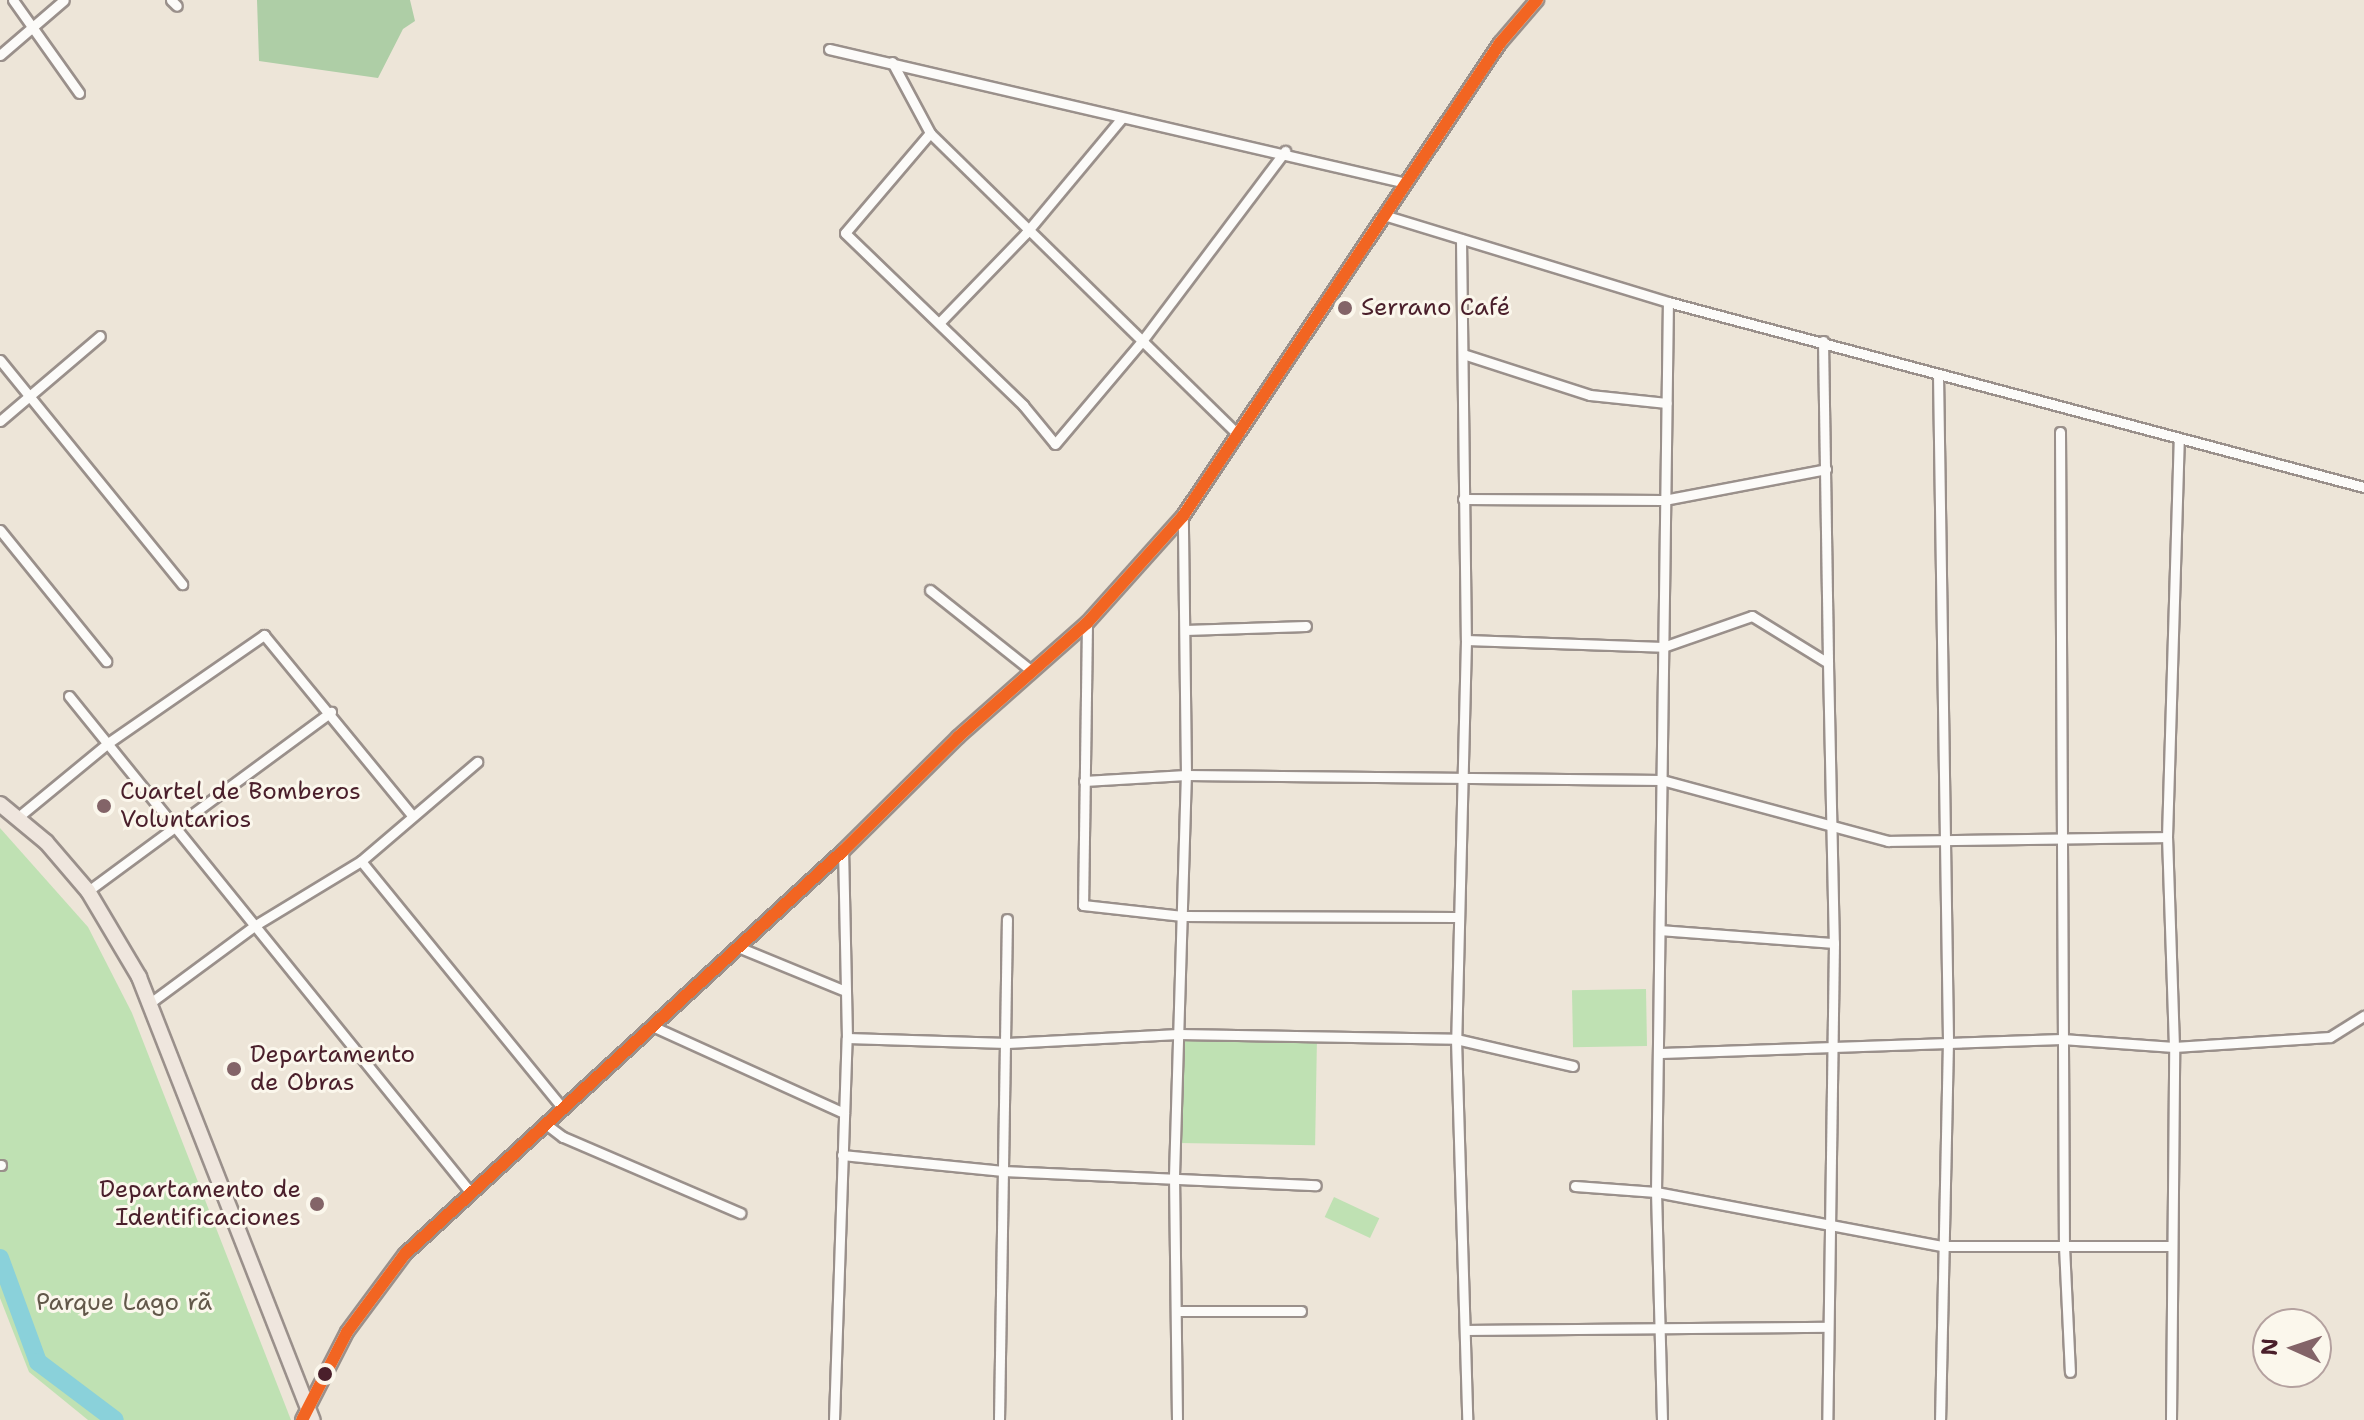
<!DOCTYPE html>
<meta charset="utf-8">
<style>
body{margin:0}
#map{position:relative;width:2364px;height:1420px;overflow:hidden;background:#ede5d8;font-family:"Shantell Sans",sans-serif}
div>[style]{position:absolute}
.green>*{inset:0;background:#bfe1b3;transform-origin:0 0}
.forest>*{inset:0;background:#aecea6}
.river>*{height:18px;margin:-9px;padding:0 9px;transform-origin:9px;border-radius:9px;background:#8ad1da}
.roads{filter:drop-shadow(2px 0 #9a908b) drop-shadow(-2px 0 #9a908b) drop-shadow(0 2px #9a908b) drop-shadow(0 -2px #9a908b)}
.street>*{height:9px;margin:-4.5px;padding:0 4.5px;transform-origin:4.5px;border-radius:4.5px;background:#fcfbf9}
.secondary>*{height:12px;margin:-6px;padding:0 6px;transform-origin:6px;border-radius:6px;background:#f6f3ef}
.primary>*{height:14px;margin:-7px;padding:0 7px;transform-origin:7px;border-radius:7px;background:#efe6de}
.bus-1>*{height:12px;margin:-6px;padding:0 6px;transform-origin:6px;border-radius:6px;background:#f26522}
.dots>*{width:22px;height:22px;translate:-50% -50%;box-sizing:border-box;border:4px solid #fbf7ec;border-radius:50%}
span{translate:-50% -50%;white-space:nowrap;text-align:center;line-height:1.15;-webkit-text-stroke:6px #fbf7ec;paint-order:stroke}
.poi-label{font-size:24px;color:#4a1f2b}
.left{translate:0 -50%;text-align:left}
.right{translate:-100% -50%;text-align:right}
.park-label{font-size:24px;color:#62584a}
.north{position:absolute;left:2252px;top:1308px;width:80px;height:80px;box-sizing:border-box;background:#fbf7ec;border:2px solid #b4a19f;border-radius:50%;rotate:273deg;font-size:22px;font-weight:700;line-height:32px;text-align:center;color:#4a1f2b}
.north::after{content:'';display:block;margin:auto;width:28px;height:36px;background:#836468;clip-path:polygon(50% 0,100% 100%,50% 72%,0 100%)}
</style>
<div id="map">
<div class="green">
<i style="clip-path:polygon(0 828px,88px 927px,132px 1013px,291px 1420px,88px 1420px,29px 1372px,0 1298px)"></i>
<i style="left:1646px;top:989px;width:57px;height:74px;rotate:89deg"></i>
<i style="left:1181px;top:1036px;width:136px;height:107px;rotate:1deg"></i>
<i style="left:1334px;top:1197px;width:50px;height:22px;rotate:25deg"></i>
</div>
<div class="forest">
<i style="clip-path:polygon(410px 0,415px 21px,403px 29px,378px 78px,259px 61px,257px 0)"></i>
</div>
<div class="river">
<i style="left:0;top:1258px;width:111px;rotate:69.9deg"></i>
<i style="left:38px;top:1362px;width:96px;rotate:37deg"></i>
</div>
<div class="roads">
<div class="street">
<i style="left:13px;top:0;width:114px;rotate:54.6deg"></i>
<i style="left:171px;top:0;width:8px;rotate:45deg"></i>
<i style="left:829px;top:49px;width:592px;rotate:13.07deg"></i>
<i style="left:0;top:55px;width:84px;rotate:-40.7deg"></i>
<i style="left:892px;top:62px;width:81px;rotate:61.8deg"></i>
<i style="left:930px;top:133px;width:429px;rotate:44.4deg"></i>
<i style="left:930px;top:133px;width:131px;rotate:130.4deg"></i>
<i style="left:845px;top:233px;width:248px;rotate:44deg"></i>
<i style="left:1023px;top:405px;width:50px;rotate:50.6deg"></i>
<i style="left:1055px;top:444px;width:135px;rotate:-49.8deg"></i>
<i style="left:1142px;top:341px;width:238px;rotate:-53deg"></i>
<i style="left:1387px;top:216px;width:294px;rotate:17deg"></i>
<i style="left:1668px;top:302px;width:720px;rotate:14.89deg"></i>
<i style="left:1461px;top:239px;width:401px;rotate:89.3deg"></i>
<i style="left:1466px;top:640px;width:399px;rotate:91.4deg"></i>
<i style="left:1456px;top:1039px;width:381px;rotate:88.3deg"></i>
<i style="left:940px;top:322px;width:124px;rotate:-46deg"></i>
<i style="left:1026px;top:233px;width:148px;rotate:-50.2deg"></i>
<i style="left:1823px;top:341px;width:322px;rotate:89.1deg"></i>
<i style="left:1463px;top:354px;width:133px;rotate:17.9deg"></i>
<i style="left:1590px;top:395px;width:77px;rotate:5.9deg"></i>
<i style="left:0;top:360px;width:289px;rotate:50.9deg"></i>
<i style="left:1938px;top:374px;width:667px;rotate:89.14deg"></i>
<i style="left:1948px;top:1041px;width:379px;rotate:91.2deg"></i>
<i style="left:0;top:421px;width:131px;rotate:-40.4deg"></i>
<i style="left:2060px;top:432px;width:814px;rotate:89.72deg"></i>
<i style="left:2064px;top:1246px;width:126px;rotate:87.3deg"></i>
<i style="left:1463px;top:499px;width:201px;rotate:0.3deg"></i>
<i style="left:1664px;top:500px;width:165px;rotate:-10.8deg"></i>
<i style="left:0;top:530px;width:169px;rotate:51deg"></i>
<i style="left:930px;top:590px;width:130px;rotate:38.5deg"></i>
<i style="left:1087px;top:623px;width:282px;rotate:90.8deg"></i>
<i style="left:1083px;top:905px;width:100px;rotate:6.3deg"></i>
<i style="left:1182px;top:916px;width:275px;rotate:0.2deg"></i>
<i style="left:1185px;top:630px;width:121px;rotate:-1.9deg"></i>
<i style="left:1466px;top:640px;width:197px;rotate:2deg"></i>
<i style="left:1663px;top:647px;width:94px;rotate:-19.2deg"></i>
<i style="left:1752px;top:616px;width:89px;rotate:31.7deg"></i>
<i style="left:1828px;top:663px;width:280px;rotate:88.8deg"></i>
<i style="left:1834px;top:943px;width:477px;rotate:90.8deg"></i>
<i style="left:69px;top:696px;width:639px;rotate:51.03deg"></i>
<i style="left:1084px;top:781px;width:102px;rotate:-3.4deg"></i>
<i style="left:1186px;top:775px;width:476px;rotate:0.6deg"></i>
<i style="left:1662px;top:780px;width:234px;rotate:15.1deg"></i>
<i style="left:1888px;top:841px;width:279px;rotate:-0.8deg"></i>
<i style="left:17px;top:818px;width:118px;rotate:-39.5deg"></i>
<i style="left:108px;top:743px;width:190px;rotate:-34.7deg"></i>
<i style="left:264px;top:635px;width:233px;rotate:50.6deg"></i>
<i style="left:361px;top:861px;width:320px;rotate:50.8deg"></i>
<i style="left:88px;top:891px;width:302px;rotate:-36.4deg"></i>
<i style="left:1660px;top:930px;width:174px;rotate:4.3deg"></i>
<i style="left:738px;top:947px;width:113px;rotate:22.3deg"></i>
<i style="left:150px;top:1003px;width:129px;rotate:-36.5deg"></i>
<i style="left:254px;top:926px;width:125px;rotate:-31.3deg"></i>
<i style="left:361px;top:861px;width:153px;rotate:-40.5deg"></i>
<i style="left:652px;top:1026px;width:211px;rotate:24.4deg"></i>
<i style="left:847px;top:1038px;width:160px;rotate:1.8deg"></i>
<i style="left:1007px;top:1043px;width:171px;rotate:-3deg"></i>
<i style="left:1178px;top:1034px;width:278px;rotate:1deg"></i>
<i style="left:1456px;top:1039px;width:120px;rotate:13deg"></i>
<i style="left:1661px;top:1053px;width:401px;rotate:-2deg"></i>
<i style="left:2062px;top:1039px;width:112px;rotate:4.1deg"></i>
<i style="left:2174px;top:1047px;width:156px;rotate:-3.7deg"></i>
<i style="left:2330px;top:1037px;width:40px;rotate:-32deg"></i>
<i style="left:547px;top:1125px;width:20px;rotate:37deg"></i>
<i style="left:563px;top:1137px;width:193px;rotate:23.2deg"></i>
<i style="left:842px;top:1155px;width:162px;rotate:5.7deg"></i>
<i style="left:1003px;top:1171px;width:313px;rotate:2.6deg"></i>
<i style="left:0;top:1165px;width:1px"></i>
<i style="left:1575px;top:1186px;width:81px;rotate:4.2deg"></i>
<i style="left:1656px;top:1192px;width:292px;rotate:10.7deg"></i>
<i style="left:1943px;top:1246px;width:229px"></i>
<i style="left:1176px;top:1311px;width:125px"></i>
<i style="left:1468px;top:1330px;width:360px;rotate:-0.5deg"></i>
<i style="left:834px;top:1420px;width:382px;rotate:-88.1deg"></i>
<i style="left:847px;top:1038px;width:187px;rotate:-91.2deg"></i>
<i style="left:999px;top:1420px;width:501px;rotate:-89.09deg"></i>
<i style="left:1177px;top:1420px;width:244px;rotate:-90.7deg"></i>
<i style="left:1174px;top:1176px;width:401px;rotate:-88.3deg"></i>
<i style="left:1186px;top:775px;width:259px;rotate:-90.7deg"></i>
<i style="left:1662px;top:1420px;width:228px;rotate:-91.5deg"></i>
<i style="left:1656px;top:1192px;width:890px;rotate:-89.23deg"></i>
<i style="left:2171px;top:1420px;width:373px;rotate:-89.5deg"></i>
<i style="left:2174px;top:1047px;width:210px;rotate:-91.9deg"></i>
<i style="left:2167px;top:837px;width:399px;rotate:-88.3deg"></i>
</div>
<div class="secondary">
<i style="left:302px;top:1420px;width:99px;rotate:-62.9deg"></i>
<i style="left:347px;top:1332px;width:97px;rotate:-53.4deg"></i>
<i style="left:405px;top:1254px;width:595px;rotate:-42.62deg"></i>
<i style="left:843px;top:851px;width:162px;rotate:-44.7deg"></i>
<i style="left:958px;top:737px;width:172px;rotate:-41.5deg"></i>
<i style="left:1087px;top:623px;width:144px;rotate:-48.1deg"></i>
<i style="left:1183px;top:516px;width:569px;rotate:-56.17deg"></i>
<i style="left:1500px;top:43px;width:57px;rotate:-49.3deg"></i>
</div>
<div class="primary">
<i style="left:0;top:804px;width:60px;rotate:39.6deg"></i>
<i style="left:46px;top:842px;width:65px;rotate:49.4deg"></i>
<i style="left:88px;top:891px;width:100px;rotate:59.3deg"></i>
<i style="left:139px;top:977px;width:476px;rotate:68.6deg"></i>
</div>
</div>
<div class="bus-1">
<i style="left:302px;top:1420px;width:99px;rotate:-62.9deg"></i>
<i style="left:347px;top:1332px;width:97px;rotate:-53.4deg"></i>
<i style="left:405px;top:1254px;width:595px;rotate:-42.62deg"></i>
<i style="left:843px;top:851px;width:162px;rotate:-44.7deg"></i>
<i style="left:958px;top:737px;width:172px;rotate:-41.5deg"></i>
<i style="left:1087px;top:623px;width:144px;rotate:-48.1deg"></i>
<i style="left:1183px;top:516px;width:569px;rotate:-56.17deg"></i>
<i style="left:1500px;top:43px;width:57px;rotate:-49.3deg"></i>
</div>
<div class="dots">
<i style="left:1345px;top:308px;background:#836468"></i>
<i style="left:104px;top:806px;background:#836468"></i>
<i style="left:234px;top:1069px;background:#836468"></i>
<i style="left:317px;top:1204px;background:#836468"></i>
<i style="left:325px;top:1374px;background:#4a1f2b"></i>
</div>
<div class="poi-label">
<span class="left" style="left:1361px;top:308px">Serrano Café</span>
<span class="left" style="left:120px;top:806px">Cuartel de Bomberos<br>Voluntarios</span>
<span class="left" style="left:250px;top:1069px">Departamento<br>de Obras</span>
<span class="right" style="left:301px;top:1204px">Departamento de<br>Identificaciones</span>
</div>
<div class="park-label">
<span style="left:124px;top:1303px">Parque Lago rã</span>
</div>
<div class="north">N</div>
</div>
